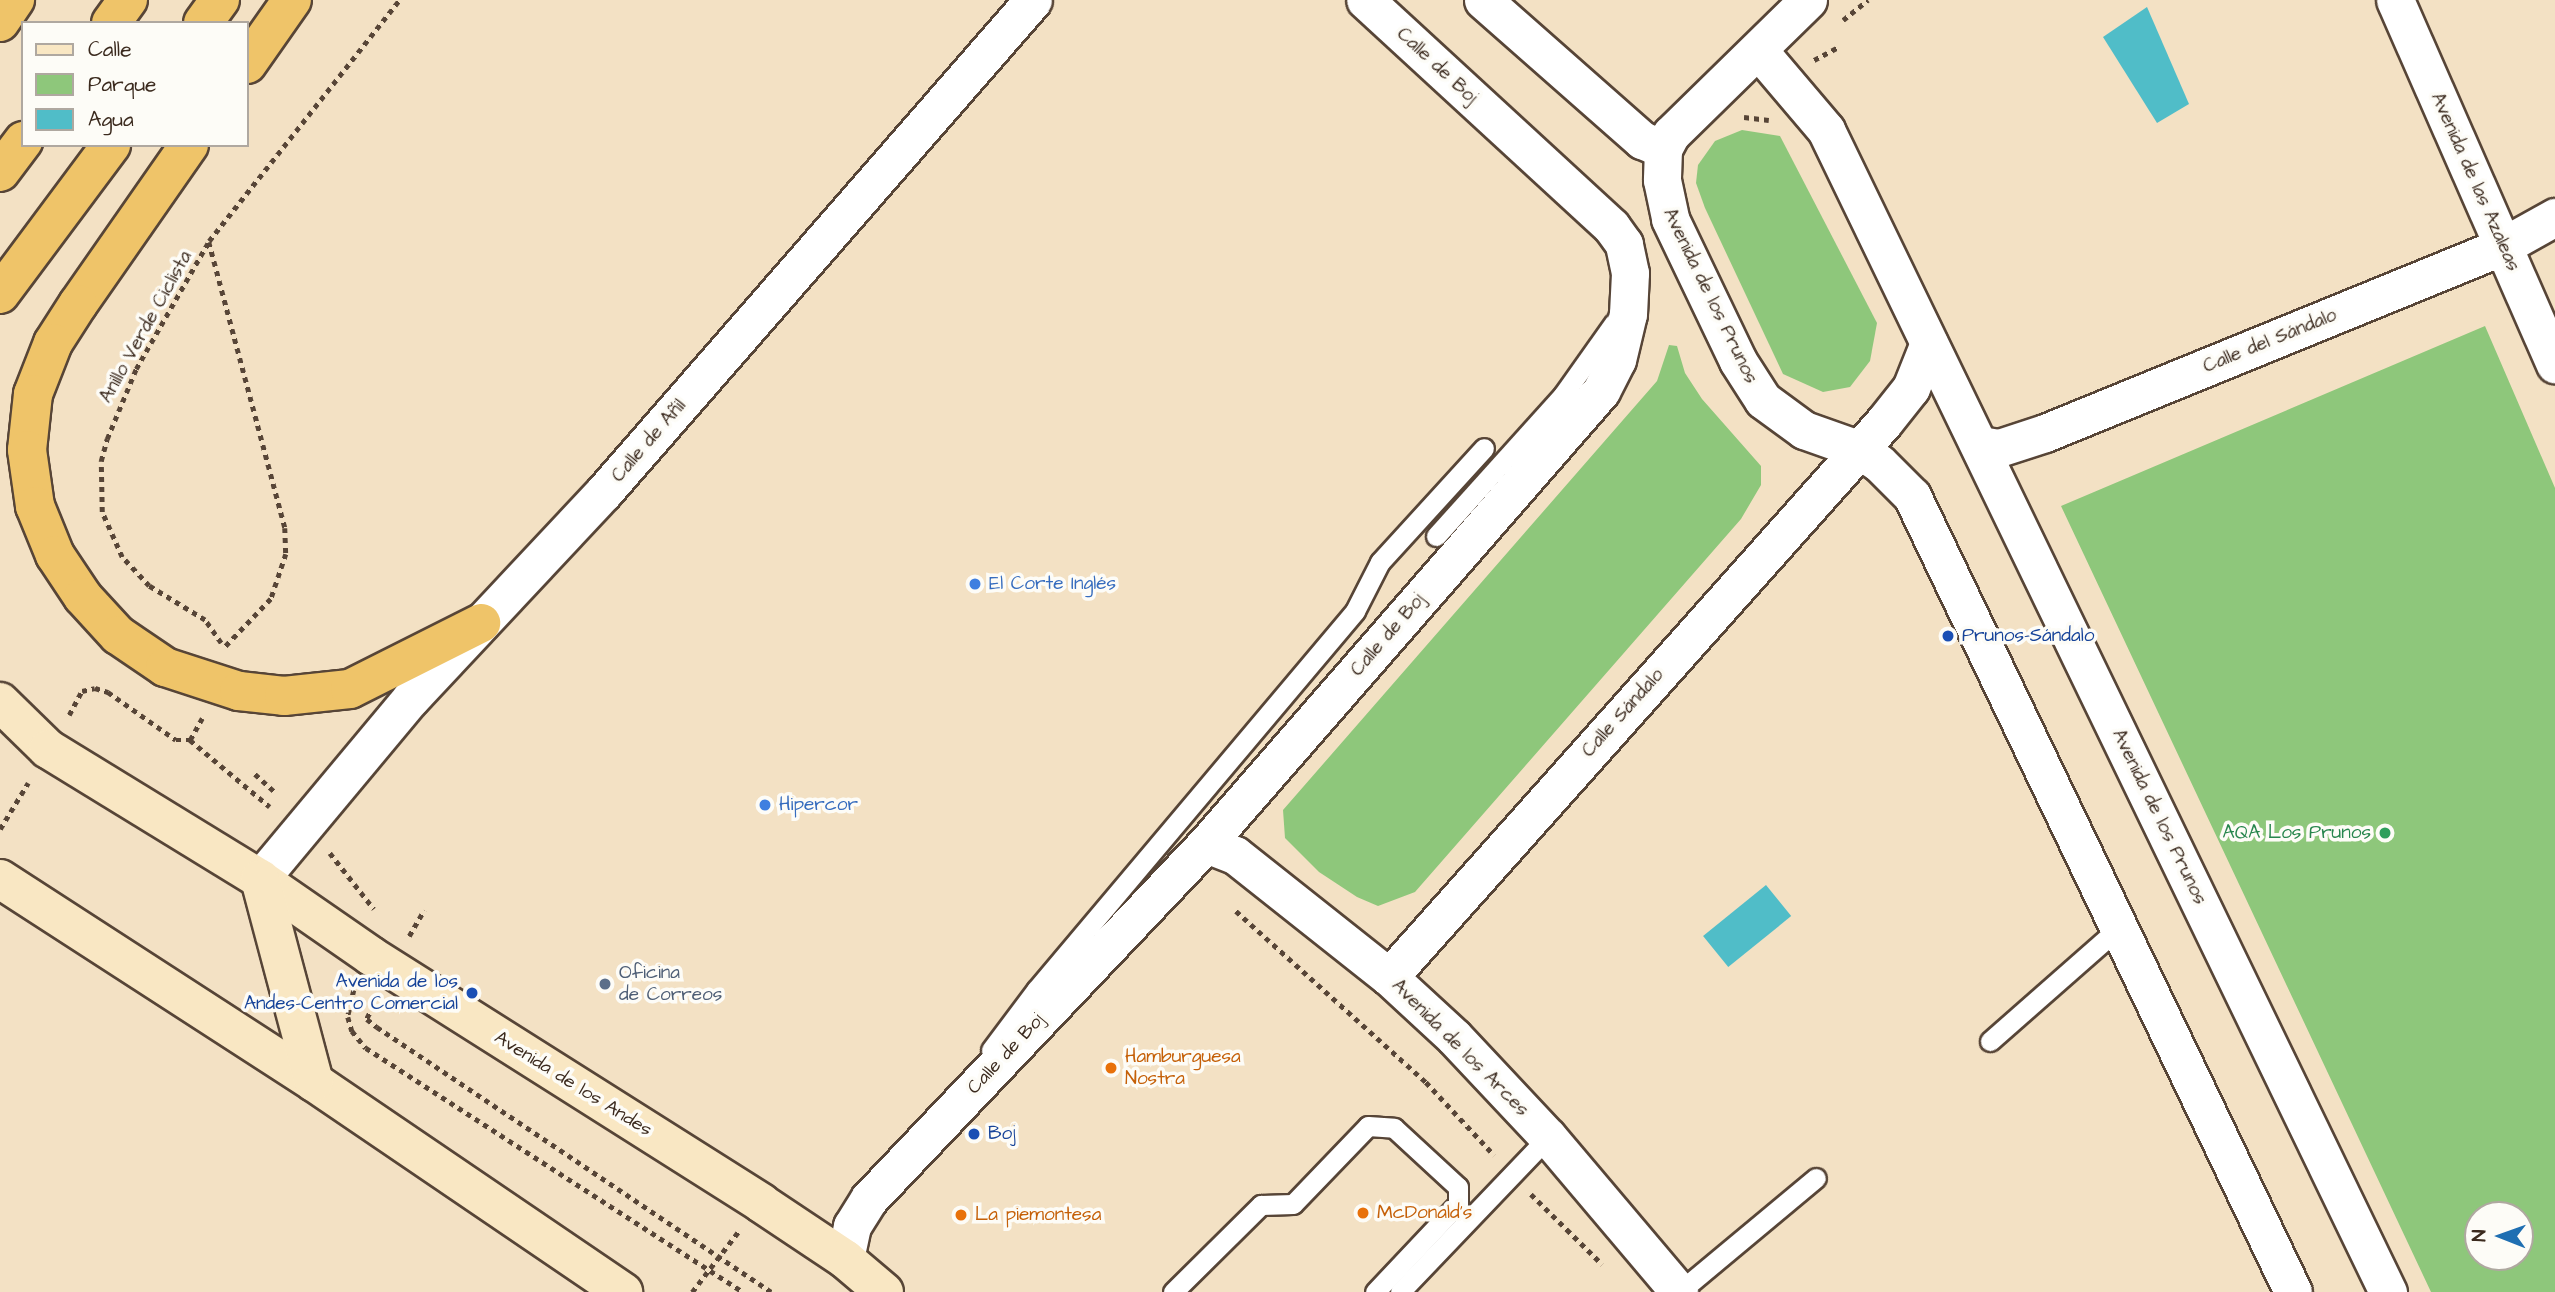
<!DOCTYPE html>
<meta charset="utf-8">
<style>
body{margin:0}
#map{position:relative;width:2555px;height:1292px;overflow:hidden;background:#f3e1c4;font-family:"Architects Daughter",sans-serif}
div>[style]{position:absolute}
.green>*{inset:0;background:#8ec77b}
.water>*{inset:0;background:#50bdc8;transform-origin:0 0}
.path>*{height:4.5px;margin-top:-2.25px;transform-origin:0;background:repeating-linear-gradient(90deg,#574537 0 5px,transparent 0 10px)}
.roads{filter:drop-shadow(2px 0 #574537) drop-shadow(-2px 0 #574537) drop-shadow(0 2px #574537) drop-shadow(0 -2px #574537)}
.service>*{height:19px;margin:-9.5px;padding:0 9.5px;transform-origin:9.5px;border-radius:9.5px;background:#fff}
.minor>*{height:37px;margin:-18.5px;padding:0 18.5px;transform-origin:18.5px;border-radius:18.5px;background:#fff}
.secondary>*{height:38px;margin:-19px;padding:0 19px;transform-origin:19px;border-radius:19px;background:#f9e7c3}
.motorway>*{height:38px;margin:-19px;padding:0 19px;transform-origin:19px;border-radius:19px;background:#efc469}
.dots>*{width:19px;height:19px;translate:-50% -50%;box-sizing:border-box;border:4px solid #fdfcf7;border-radius:50%}
span{translate:-50% -50%;white-space:nowrap;text-align:center;line-height:1.15;-webkit-text-stroke:7px #fdfcf7;paint-order:stroke}
.street-label{font-size:19px;color:#3b2a1e}
.shop-label{font-size:19px;color:#366cbe}
.left{translate:0 -50%;text-align:left}
.transit-label{font-size:19px;color:#164399}
.right{translate:-100% -50%;text-align:right}
.leisure-label{font-size:19px;color:#27864d}
.service-label{font-size:19px;color:#4e5e75}
.food-label{font-size:19px;color:#c56008}
.legend{position:absolute;left:21px;top:21px;width:228px;height:126px;box-sizing:border-box;background:#fdfcf7;border:2px solid #afa8a0;margin:0;padding:9px 12px;list-style:none;font-size:21px;color:#3b2a1e}
.legend li{display:flex;align-items:center;gap:14px;height:35px}
.legend b{width:35px;border:2px solid #afa8a0}
.north{position:absolute;left:2464px;top:1201px;width:70px;height:70px;box-sizing:border-box;background:#fdfcf7;border:2px solid #afa8a0;border-radius:50%;rotate:271deg;font-size:19px;font-weight:700;line-height:28px;text-align:center;color:#3b2a1e}
.north::after{content:'';display:block;margin:auto;width:24px;height:32px;background:#1f6fb2;clip-path:polygon(50% 0,100% 100%,50% 72%,0 100%)}
</style>
<div id="map">
<div class="green">
<i style="clip-path:polygon(1742px 130px,1780px 136px,1877px 323px,1870px 361px,1850px 387px,1823px 392px,1783px 374px,1705px 208px,1696px 183px,1698px 165px,1715px 141px)"></i>
<i style="clip-path:polygon(evenodd,2485px 326px,2555px 488px,2555px 1292px,2431px 1292px,2061px 506px,2485px 326px,2478px 1215px,2520px 1215px,2520px 1257px,2478px 1257px,2478px 1215px)"></i>
<i style="clip-path:polygon(1669px 345px,1677px 346px,1685px 373px,1702px 399px,1761px 466px,1761px 485px,1741px 519px,1415px 892px,1378px 906px,1357px 897px,1319px 872px,1285px 838px,1283px 810px,1657px 381px)"></i>
</div>
<div class="water">
<i style="clip-path:polygon(2147px 7px,2189px 104px,2157px 123px,2103px 37px)"></i>
<i style="left:1766px;top:885px;width:40px;height:81px;rotate:51deg"></i>
</div>
<div class="path">
<i style="left:1843px;top:20px;width:32px;rotate:-39deg"></i>
<i style="left:1814px;top:60px;width:26px;rotate:-28deg"></i>
<i style="left:1744px;top:117px;width:25px;rotate:7deg"></i>
<i style="left:209px;top:242px;width:296px;rotate:75.1deg"></i>
<i style="left:285px;top:528px;width:26px;rotate:88deg"></i>
<i style="left:286px;top:554px;width:47px;rotate:108.4deg"></i>
<i style="left:271px;top:599px;width:66px;rotate:133.8deg"></i>
<i style="left:221px;top:643px;width:28px;rotate:-125deg"></i>
<i style="left:205px;top:620px;width:66px;rotate:-148.7deg"></i>
<i style="left:149px;top:586px;width:40px;rotate:-133deg"></i>
<i style="left:122px;top:557px;width:49px;rotate:-114deg"></i>
<i style="left:102px;top:512px;width:51px;rotate:-91.1deg"></i>
<i style="left:101px;top:461px;width:23px;rotate:-75deg"></i>
<i style="left:107px;top:439px;width:76px;rotate:-67.5deg"></i>
<i style="left:136px;top:369px;width:147px;rotate:-60.3deg"></i>
<i style="left:209px;top:241px;width:307px;rotate:-51.7deg"></i>
<i style="left:69px;top:715px;width:27px;rotate:-62deg"></i>
<i style="left:82px;top:691px;width:13px;rotate:-13deg"></i>
<i style="left:95px;top:688px;width:14px;rotate:17deg"></i>
<i style="left:108px;top:692px;width:83px;rotate:35.2deg"></i>
<i style="left:176px;top:740px;width:14px"></i>
<i style="left:190px;top:740px;width:25px;rotate:-61deg"></i>
<i style="left:190px;top:740px;width:104px;rotate:39.9deg"></i>
<i style="left:255px;top:774px;width:27px;rotate:42deg"></i>
<i style="left:0;top:829px;width:54px;rotate:-58.7deg"></i>
<i style="left:330px;top:853px;width:71px;rotate:51.8deg"></i>
<i style="left:1236px;top:911px;width:256px;rotate:42deg"></i>
<i style="left:1426px;top:1082px;width:100px;rotate:47deg"></i>
<i style="left:409px;top:936px;width:30px;rotate:-60deg"></i>
<i style="left:354px;top:990px;width:28px;rotate:103deg"></i>
<i style="left:348px;top:1017px;width:15px;rotate:74deg"></i>
<i style="left:352px;top:1031px;width:22px;rotate:51deg"></i>
<i style="left:366px;top:1048px;width:449px;rotate:32.9deg"></i>
<i style="left:374px;top:1005px;width:16px;rotate:117deg"></i>
<i style="left:367px;top:1019px;width:13px;rotate:39deg"></i>
<i style="left:377px;top:1027px;width:475px;rotate:33.9deg"></i>
<i style="left:1531px;top:1194px;width:100px;rotate:44.6deg"></i>
<i style="left:692px;top:1292px;width:76px;rotate:-52.5deg"></i>
</div>
<div class="roads">
<div class="service">
<i style="left:1436px;top:536px;width:190px;rotate:-48deg"></i>
<i style="left:1563px;top:395px;width:88px;rotate:-54.7deg"></i>
<i style="left:1990px;top:1041px;width:174px;rotate:-41.3deg"></i>
<i style="left:991px;top:1050px;width:75px;rotate:-53.1deg"></i>
<i style="left:1036px;top:990px;width:495px;rotate:-49.9deg"></i>
<i style="left:1355px;top:611px;width:55px;rotate:-63deg"></i>
<i style="left:1380px;top:562px;width:154px;rotate:-47.6deg"></i>
<i style="left:1173px;top:1292px;width:124px;rotate:-44.7deg"></i>
<i style="left:1261px;top:1205px;width:32px;rotate:-2deg"></i>
<i style="left:1293px;top:1204px;width:108px;rotate:-46.1deg"></i>
<i style="left:1368px;top:1126px;width:26px;rotate:4deg"></i>
<i style="left:1394px;top:1128px;width:87px;rotate:42.7deg"></i>
<i style="left:1458px;top:1187px;width:17px;rotate:90deg"></i>
<i style="left:1458px;top:1204px;width:121px;rotate:133.3deg"></i>
<i style="left:1400px;top:1292px;width:214px;rotate:-46.3deg"></i>
<i style="left:1679px;top:1292px;width:178px;rotate:-39.8deg"></i>
</div>
<div class="minor">
<i style="left:1483px;top:0;width:212px;rotate:41.4deg"></i>
<i style="left:1642px;top:140px;width:23px;rotate:23deg"></i>
<i style="left:1808px;top:0;width:192px;rotate:135.6deg"></i>
<i style="left:1671px;top:134px;width:17px;rotate:118deg"></i>
<i style="left:1663px;top:149px;width:31px;rotate:92deg"></i>
<i style="left:1662px;top:180px;width:40px;rotate:78deg"></i>
<i style="left:1670px;top:219px;width:157px;rotate:64.4deg"></i>
<i style="left:1738px;top:361px;width:46px;rotate:57.3deg"></i>
<i style="left:1763px;top:400px;width:51px;rotate:36.2deg"></i>
<i style="left:1804px;top:430px;width:57px;rotate:19.4deg"></i>
<i style="left:1858px;top:449px;width:25px;rotate:34deg"></i>
<i style="left:1879px;top:463px;width:47px;rotate:45deg"></i>
<i style="left:1912px;top:496px;width:882px;rotate:64.42deg"></i>
<i style="left:2395px;top:0;width:398px;rotate:66.3deg"></i>
<i style="left:1759px;top:51px;width:104px;rotate:49.7deg"></i>
<i style="left:1826px;top:130px;width:1291px;rotate:64.19deg"></i>
<i style="left:1980px;top:445px;width:19px;rotate:9deg"></i>
<i style="left:1999px;top:448px;width:48px;rotate:-18.1deg"></i>
<i style="left:2045px;top:433px;width:495px;rotate:-22.2deg"></i>
<i style="left:2503px;top:246px;width:60px;rotate:-29.1deg"></i>
<i style="left:1206px;top:844px;width:31px;rotate:21deg"></i>
<i style="left:1235px;top:855px;width:196px;rotate:38.4deg"></i>
<i style="left:1389px;top:977px;width:88px;rotate:42.7deg"></i>
<i style="left:1454px;top:1037px;width:137px;rotate:46.8deg"></i>
<i style="left:1548px;top:1137px;width:203px;rotate:49.8deg"></i>
<i style="left:260px;top:879px;width:236px;rotate:-50.2deg"></i>
<i style="left:411px;top:698px;width:281px;rotate:-46.9deg"></i>
<i style="left:603px;top:493px;width:654px;rotate:-48.9deg"></i>
<i style="left:1389px;top:977px;width:744px;rotate:-48.27deg"></i>
<i style="left:1884px;top:422px;width:43px;rotate:-51.5deg"></i>
<i style="left:1911px;top:388px;width:48px;rotate:-68.2deg"></i>
<i style="left:845px;top:1259px;width:34px;rotate:-78deg"></i>
<i style="left:852px;top:1226px;width:32px;rotate:-58deg"></i>
<i style="left:869px;top:1199px;width:489px;rotate:-46.5deg"></i>
<i style="left:1206px;top:844px;width:601px;rotate:-48.91deg"></i>
<i style="left:1601px;top:391px;width:35px;rotate:-63deg"></i>
<i style="left:1617px;top:360px;width:47px;rotate:-76.6deg"></i>
<i style="left:1628px;top:314px;width:41px;rotate:-87.2deg"></i>
<i style="left:1630px;top:273px;width:30px;rotate:-102deg"></i>
<i style="left:1624px;top:244px;width:22px;rotate:-126deg"></i>
<i style="left:1611px;top:226px;width:334px;rotate:-137.4deg"></i>
</div>
<div class="secondary">
<i style="left:0;top:702px;width:67px;rotate:44.4deg"></i>
<i style="left:48px;top:749px;width:249px;rotate:31.5deg"></i>
<i style="left:260px;top:879px;width:135px;rotate:34.7deg"></i>
<i style="left:371px;top:956px;width:462px;rotate:32.3deg"></i>
<i style="left:761px;top:1203px;width:101px;rotate:33.7deg"></i>
<i style="left:845px;top:1259px;width:51px;rotate:40.2deg"></i>
<i style="left:0;top:879px;width:374px;rotate:32.9deg"></i>
<i style="left:314px;top:1082px;width:374px;rotate:34.2deg"></i>
<i style="left:260px;top:879px;width:210px;rotate:75.1deg"></i>
</div>
<div class="motorway">
<i style="left:0;top:22px;width:27px;rotate:-56deg"></i>
<i style="left:111px;top:23px;width:29px;rotate:-54deg"></i>
<i style="left:203px;top:23px;width:29px;rotate:-54deg"></i>
<i style="left:247px;top:64px;width:78px;rotate:-54.9deg"></i>
<i style="left:189px;top:145px;width:194px;rotate:124.9deg"></i>
<i style="left:78px;top:304px;width:46px;rotate:122.7deg"></i>
<i style="left:53px;top:343px;width:55px;rotate:111.4deg"></i>
<i style="left:33px;top:394px;width:56px;rotate:96.1deg"></i>
<i style="left:27px;top:450px;width:57px;rotate:81.9deg"></i>
<i style="left:35px;top:506px;width:53px;rotate:67.8deg"></i>
<i style="left:55px;top:555px;width:50px;rotate:56.3deg"></i>
<i style="left:83px;top:597px;width:52px;rotate:47.4deg"></i>
<i style="left:118px;top:635px;width:57px;rotate:34.2deg"></i>
<i style="left:165px;top:667px;width:78px;rotate:18deg"></i>
<i style="left:239px;top:691px;width:45px;rotate:6.3deg"></i>
<i style="left:284px;top:696px;width:66px;rotate:-6.1deg"></i>
<i style="left:350px;top:689px;width:147px;rotate:-26.7deg"></i>
<i style="left:0;top:172px;width:39px;rotate:-53deg"></i>
<i style="left:0;top:294px;width:186px;rotate:-53.3deg"></i>
</div>
</div>
<div class="dots">
<i style="left:975px;top:584px;background:#3f7fe0"></i>
<i style="left:1948px;top:636px;background:#1a4fb4"></i>
<i style="left:765px;top:805px;background:#3f7fe0"></i>
<i style="left:2385px;top:833px;background:#2e9e5b"></i>
<i style="left:605px;top:984px;background:#5c6f8a"></i>
<i style="left:472px;top:993px;background:#1a4fb4"></i>
<i style="left:1111px;top:1068px;background:#e8710a"></i>
<i style="left:974px;top:1134px;background:#1a4fb4"></i>
<i style="left:1363px;top:1213px;background:#e8710a"></i>
<i style="left:961px;top:1215px;background:#e8710a"></i>
</div>
<div class="street-label">
<span style="left:1437px;top:66px;rotate:43deg">Calle de Boj</span>
<span style="left:2475px;top:182px;rotate:66deg">Avenida de las Azaleas</span>
<span style="left:1710px;top:296px;rotate:64deg">Avenida de los Prunos</span>
<span style="left:146px;top:327px;rotate:-61deg">Anillo Verde Ciclista</span>
<span style="left:2270px;top:341px;rotate:-22deg">Calle del Sándalo</span>
<span style="left:649px;top:441px;rotate:-49deg">Calle de Añil</span>
<span style="left:1388px;top:635px;rotate:-49deg">Calle de Boj</span>
<span style="left:1623px;top:713px;rotate:-48deg">Calle Sándalo</span>
<span style="left:2159px;top:817px;rotate:64deg">Avenida de los Prunos</span>
<span style="left:1460px;top:1048px;rotate:45deg">Avenida de los Arces</span>
<span style="left:1006px;top:1054px;rotate:-47deg">Calle de Boj</span>
<span style="left:573px;top:1084px;rotate:32deg">Avenida de los Andes</span>
</div>
<div class="shop-label">
<span class="left" style="left:989px;top:584px">El Corte Inglés</span>
<span class="left" style="left:779px;top:805px">Hipercor</span>
</div>
<div class="transit-label">
<span class="left" style="left:1962px;top:636px">Prunos-Sándalo</span>
<span class="right" style="left:458px;top:993px">Avenida de los<br>Andes-Centro Comercial</span>
<span class="left" style="left:988px;top:1134px">Boj</span>
</div>
<div class="leisure-label">
<span class="right" style="left:2371px;top:833px">AQA Los Prunos</span>
</div>
<div class="service-label">
<span class="left" style="left:619px;top:984px">Oficina<br>de Correos</span>
</div>
<div class="food-label">
<span class="left" style="left:1125px;top:1068px">Hamburguesa<br>Nostra</span>
<span class="left" style="left:1377px;top:1213px">McDonald's</span>
<span class="left" style="left:975px;top:1215px">La piemontesa</span>
</div>
<ul class="legend">
<li><b style="height:9px;background:#f9e7c3"></b>Calle</li>
<li><b style="height:19px;background:#8ec77b"></b>Parque</li>
<li><b style="height:19px;background:#50bdc8"></b>Agua</li>
</ul>
<div class="north">N</div>
</div>
